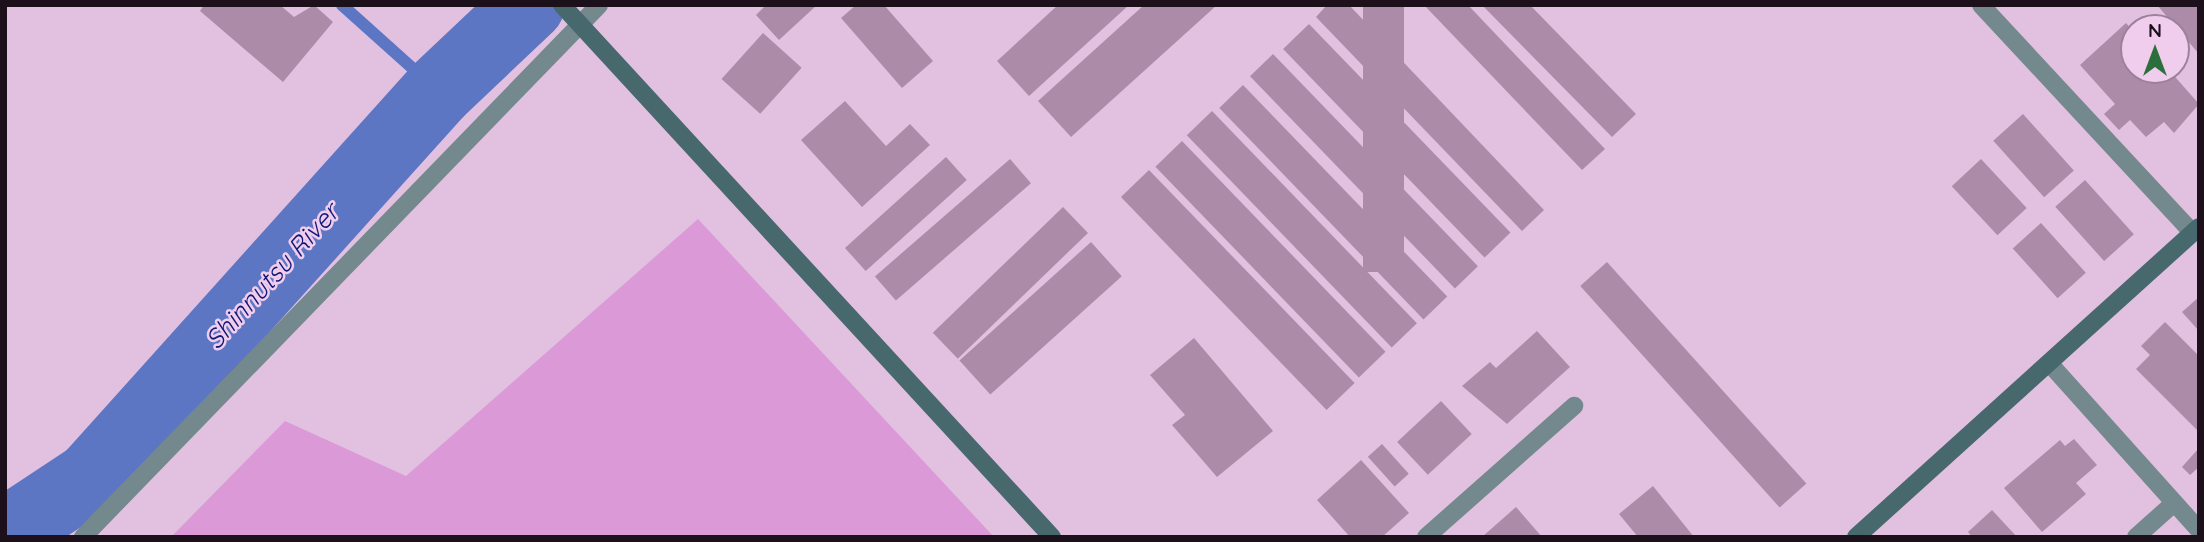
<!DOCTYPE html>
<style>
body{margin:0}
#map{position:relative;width:2204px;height:542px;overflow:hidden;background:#e2c0df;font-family:Quicksand,sans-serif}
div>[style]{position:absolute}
.green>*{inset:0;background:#db9ad7}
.stream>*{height:12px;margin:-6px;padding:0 6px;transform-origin:6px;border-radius:6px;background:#5d76c4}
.river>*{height:72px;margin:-36px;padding:0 36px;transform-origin:36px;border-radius:36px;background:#5d76c4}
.building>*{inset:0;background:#ac8ba9;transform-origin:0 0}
.lane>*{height:18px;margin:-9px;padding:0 9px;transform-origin:9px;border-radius:9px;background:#73898d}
.street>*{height:18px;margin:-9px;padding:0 9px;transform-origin:9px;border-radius:9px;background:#73898d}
.secondary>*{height:18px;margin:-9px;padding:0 9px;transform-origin:9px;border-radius:9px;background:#47696e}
span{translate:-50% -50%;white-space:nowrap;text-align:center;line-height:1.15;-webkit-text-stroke:5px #f0cded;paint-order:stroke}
.water-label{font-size:26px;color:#111874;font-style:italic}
.frame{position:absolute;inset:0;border:7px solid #1c101b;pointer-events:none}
.north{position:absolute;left:2120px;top:14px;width:70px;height:70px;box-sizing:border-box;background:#f0cded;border:2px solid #9b8199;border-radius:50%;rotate:0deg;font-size:19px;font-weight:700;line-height:28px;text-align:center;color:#1c101b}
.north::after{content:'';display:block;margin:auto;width:24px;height:32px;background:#2b703c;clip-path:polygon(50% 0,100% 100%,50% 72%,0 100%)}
</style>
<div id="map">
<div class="green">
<i style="clip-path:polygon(698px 219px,994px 537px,171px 537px,285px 421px,406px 476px)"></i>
</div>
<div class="stream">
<i style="left:342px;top:5px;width:129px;rotate:41.9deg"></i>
</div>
<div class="river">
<i style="left:5px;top:534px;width:102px;rotate:-33.4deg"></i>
<i style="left:90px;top:478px;width:520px;rotate:-48.04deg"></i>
<i style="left:438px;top:91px;width:125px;rotate:-43.4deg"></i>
</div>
<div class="building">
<i style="clip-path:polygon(204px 5px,280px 5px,294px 17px,314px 5px,333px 22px,283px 82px,200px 11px)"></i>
<i style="clip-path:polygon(766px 5px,817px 5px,779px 40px,756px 15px)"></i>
<i style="clip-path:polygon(856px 5px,884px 5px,933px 61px,902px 88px,841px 18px)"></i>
<i style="clip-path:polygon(1058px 5px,1129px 5px,1029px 96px,997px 61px)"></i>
<i style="clip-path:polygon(1144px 5px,1217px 5px,1071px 137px,1038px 101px)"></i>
<i style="clip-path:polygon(1327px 5px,1349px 5px,1544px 210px,1522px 231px,1316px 17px)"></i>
<i style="left:1363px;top:5px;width:41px;height:267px"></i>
<i style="clip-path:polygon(1424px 5px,1468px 5px,1605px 149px,1582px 170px)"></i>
<i style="clip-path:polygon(1482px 5px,1530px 5px,1636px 114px,1612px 137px)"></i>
<i style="clip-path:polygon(2157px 5px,2199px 5px,2199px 54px)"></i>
<i style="clip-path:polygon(2126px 23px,2134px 32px,2134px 70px,2169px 70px,2199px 104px,2174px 133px,2164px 122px,2146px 137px,2130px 120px,2119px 130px,2104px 114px,2115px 104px,2080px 65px)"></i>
<i style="left:1309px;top:24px;width:290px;height:36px;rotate:46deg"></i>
<i style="left:763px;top:33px;width:52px;height:62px;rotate:42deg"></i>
<i style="left:1273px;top:54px;width:295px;height:32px;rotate:46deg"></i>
<i style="left:1243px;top:85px;width:294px;height:33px;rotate:46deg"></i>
<i style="clip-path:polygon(845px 101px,886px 146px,910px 124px,930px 145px,862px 207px,801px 140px)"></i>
<i style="left:1212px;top:111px;width:295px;height:35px;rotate:46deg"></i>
<i style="left:2023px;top:114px;width:76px;height:40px;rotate:48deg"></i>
<i style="left:1182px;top:141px;width:293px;height:37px;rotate:46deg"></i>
<i style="left:946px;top:157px;width:31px;height:136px;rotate:48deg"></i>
<i style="left:1010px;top:159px;width:32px;height:179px;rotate:49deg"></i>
<i style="left:1981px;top:159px;width:67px;height:40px;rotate:47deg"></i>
<i style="left:1149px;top:170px;width:296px;height:39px;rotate:46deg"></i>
<i style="left:2085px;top:180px;width:73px;height:40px;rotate:48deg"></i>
<i style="left:1063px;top:207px;width:36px;height:181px;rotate:46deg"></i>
<i style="left:2041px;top:223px;width:67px;height:38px;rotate:48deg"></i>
<i style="left:1091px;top:242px;width:46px;height:177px;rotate:48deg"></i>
<i style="left:1607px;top:262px;width:298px;height:36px;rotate:48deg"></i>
<i style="clip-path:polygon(2199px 297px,2199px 331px,2182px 312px)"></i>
<i style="clip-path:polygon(2165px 322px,2199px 356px,2199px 432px,2136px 369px,2150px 355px,2141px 346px)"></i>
<i style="clip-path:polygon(1537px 331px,1570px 367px,1507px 424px,1462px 386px,1490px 362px,1496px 368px)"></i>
<i style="clip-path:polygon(1194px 338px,1273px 431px,1217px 477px,1172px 425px,1185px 415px,1150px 375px)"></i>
<i style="left:1441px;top:401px;width:45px;height:60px;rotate:47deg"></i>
<i style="clip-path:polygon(2074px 439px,2097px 465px,2076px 483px,2086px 494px,2042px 532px,2004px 488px,2060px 440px,2065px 446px)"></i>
<i style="left:1382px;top:444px;width:40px;height:19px;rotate:48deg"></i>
<i style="clip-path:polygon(2199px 448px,2199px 467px,2190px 475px,2182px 467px)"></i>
<i style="clip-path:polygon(1361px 460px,1409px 513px,1382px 537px,1350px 537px,1317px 500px)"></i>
<i style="clip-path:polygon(1653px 486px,1694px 537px,1638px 537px,1619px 514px)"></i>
<i style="clip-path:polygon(1516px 507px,1542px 537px,1482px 537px)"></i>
<i style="clip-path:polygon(1992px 510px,2017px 537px,1972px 537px,1968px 532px)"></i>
</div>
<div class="lane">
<i style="left:1981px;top:5px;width:310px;rotate:47.1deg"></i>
</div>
<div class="street">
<i style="left:2050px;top:364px;width:223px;rotate:48.1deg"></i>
<i style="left:83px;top:537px;width:741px;rotate:-45.87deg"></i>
<i style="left:1426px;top:537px;width:198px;rotate:-41.5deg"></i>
<i style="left:2136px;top:537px;width:51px;rotate:-41.8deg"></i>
</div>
<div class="secondary">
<i style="left:562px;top:5px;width:723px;rotate:47.35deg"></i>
<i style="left:1856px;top:537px;width:462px;rotate:-42.1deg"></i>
</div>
<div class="water-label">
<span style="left:272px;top:276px;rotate:-48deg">Shinnutsu River</span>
</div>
<div class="frame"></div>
<div class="north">N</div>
</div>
